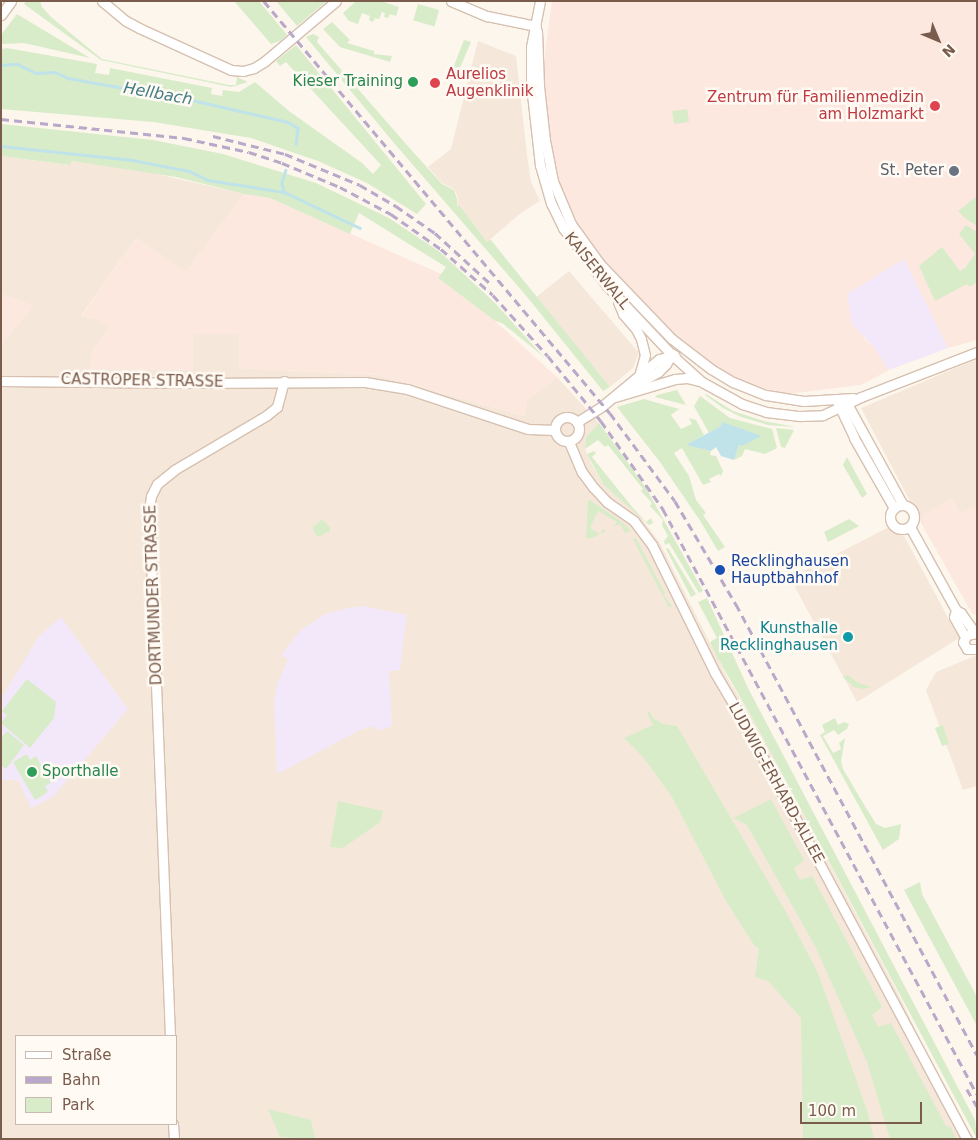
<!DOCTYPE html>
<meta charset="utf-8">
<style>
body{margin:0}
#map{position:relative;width:978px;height:1140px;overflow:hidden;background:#fdf6ec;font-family:"DejaVu Sans",sans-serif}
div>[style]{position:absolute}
.residential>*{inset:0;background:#f5e8da}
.commercial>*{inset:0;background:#fde8e0}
.education>*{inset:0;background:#f3e8fa}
.green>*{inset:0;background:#d8ecc9;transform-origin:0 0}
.water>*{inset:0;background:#bfe3e8}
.stream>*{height:2.5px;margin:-1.25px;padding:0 1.25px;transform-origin:1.25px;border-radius:1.25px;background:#bfe3e8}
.roads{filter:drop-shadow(1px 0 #d6c0b0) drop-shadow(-1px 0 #d6c0b0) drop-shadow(0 1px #d6c0b0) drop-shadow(0 -1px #d6c0b0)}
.secondary>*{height:9px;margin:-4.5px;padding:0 4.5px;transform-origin:4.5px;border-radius:4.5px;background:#fff}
.secondary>.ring{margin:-4.5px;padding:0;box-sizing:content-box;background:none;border:9px solid #fff;border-radius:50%}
.rail>*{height:2.5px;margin-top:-1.25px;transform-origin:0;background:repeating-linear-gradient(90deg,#b9a8c9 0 8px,transparent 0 13px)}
.dots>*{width:14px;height:14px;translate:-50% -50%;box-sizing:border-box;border:2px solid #fffaf3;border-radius:50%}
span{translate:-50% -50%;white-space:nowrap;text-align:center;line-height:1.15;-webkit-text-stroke:5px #fffaf3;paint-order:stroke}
.health-label{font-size:15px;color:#be3a42}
.left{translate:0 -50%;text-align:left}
.right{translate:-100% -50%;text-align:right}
.leisure-label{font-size:15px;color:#27864d}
.worship-label{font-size:15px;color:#5b616d}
.street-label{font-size:15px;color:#7a5c4d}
.transit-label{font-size:15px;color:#164399}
.culture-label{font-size:15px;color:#0d838f}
.water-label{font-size:16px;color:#437c86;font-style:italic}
.frame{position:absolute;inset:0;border:2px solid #7a5c4d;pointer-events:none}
.legend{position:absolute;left:15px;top:1035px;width:162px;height:90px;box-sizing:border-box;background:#fffaf3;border:1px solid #cabbb1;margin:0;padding:6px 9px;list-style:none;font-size:15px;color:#7a5c4d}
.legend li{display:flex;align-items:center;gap:10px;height:25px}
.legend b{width:25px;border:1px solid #cabbb1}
.north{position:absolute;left:913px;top:15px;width:50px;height:50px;-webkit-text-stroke:4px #fffaf3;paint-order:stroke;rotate:135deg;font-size:14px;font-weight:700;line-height:20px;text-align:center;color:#7a5c4d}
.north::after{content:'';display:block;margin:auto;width:18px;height:22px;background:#7a5c4d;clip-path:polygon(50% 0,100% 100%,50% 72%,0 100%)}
.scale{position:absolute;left:800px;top:1102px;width:122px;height:22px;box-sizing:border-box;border:2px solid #7a5c4d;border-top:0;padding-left:6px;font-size:15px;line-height:18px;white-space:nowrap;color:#7a5c4d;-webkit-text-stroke:4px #fffaf3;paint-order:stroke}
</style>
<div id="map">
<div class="residential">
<i style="clip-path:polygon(478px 41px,516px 56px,527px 155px,531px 182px,540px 201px,521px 213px,487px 242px,460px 206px,457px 206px,458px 198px,454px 189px,442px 183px,428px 167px,451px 149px)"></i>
<i style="clip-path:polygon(evenodd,1px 156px,69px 165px,72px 161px,144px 171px,244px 194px,186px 272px,136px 238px,81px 316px,95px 318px,109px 328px,92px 351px,91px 369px,193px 370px,193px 334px,240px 334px,239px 368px,378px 375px,524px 416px,527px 400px,557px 377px,599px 423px,586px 437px,585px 449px,591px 463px,604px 485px,639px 515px,660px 543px,728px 679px,755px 723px,899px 995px,967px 1139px,1px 1139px,1px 345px,33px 306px,1px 294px,1px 156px,16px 1036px,176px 1036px,176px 1124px,16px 1124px,16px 1036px)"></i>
<i style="clip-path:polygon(569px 271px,639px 353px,633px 368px,610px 387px,535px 298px)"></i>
<i style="clip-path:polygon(977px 359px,977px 616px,972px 613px,924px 528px,861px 408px)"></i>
<i style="clip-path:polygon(887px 528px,903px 534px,959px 638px,857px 702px,790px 578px)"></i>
<i style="clip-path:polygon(977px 655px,977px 786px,963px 790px,926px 690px,936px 672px)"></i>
</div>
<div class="commercial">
<i style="clip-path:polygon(552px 1px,977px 1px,977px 340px,948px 348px,904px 260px,863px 337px,874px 347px,889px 370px,861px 385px,788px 394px,763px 388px,731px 376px,690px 348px,664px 326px,602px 263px,574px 223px,564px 201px,550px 158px,543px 85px,543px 67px)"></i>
<i style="clip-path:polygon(244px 194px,270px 198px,441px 274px,438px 278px,495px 321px,557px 377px,527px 400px,524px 416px,378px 375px,239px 368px,239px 334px,193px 334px,193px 370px,91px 369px,92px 351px,109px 328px,95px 318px,81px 317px,136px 238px,186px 271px)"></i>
<i style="clip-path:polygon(1px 294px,33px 306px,1px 345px)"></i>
<i style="clip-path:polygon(953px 498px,960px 513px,975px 507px,977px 511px,977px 616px,972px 613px,924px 528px,922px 515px)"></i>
</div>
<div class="education">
<i style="clip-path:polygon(904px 259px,948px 348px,889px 370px,874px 347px,852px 324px,847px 294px)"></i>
<i style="clip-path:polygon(363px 606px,407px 615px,400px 670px,389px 671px,392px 726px,377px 731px,375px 726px,360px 730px,277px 774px,274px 701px,277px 684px,288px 659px,281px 655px,301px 630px,325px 614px,349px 608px)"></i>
<i style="clip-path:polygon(61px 617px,128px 709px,53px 797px,31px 808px,18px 780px,1px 780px,1px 699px,39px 636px)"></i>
</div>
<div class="green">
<i style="clip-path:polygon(26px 1px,40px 1px,42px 7px,51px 17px,102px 59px,229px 85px,236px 85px,237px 77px,248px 82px,231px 87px,101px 60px,24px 4px)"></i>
<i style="clip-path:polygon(234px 1px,259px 1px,287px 35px,280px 41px,271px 44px)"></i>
<i style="clip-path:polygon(276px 1px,327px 1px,297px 26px)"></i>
<i style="clip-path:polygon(356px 1px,381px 1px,399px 7px,396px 16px,390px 14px,388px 18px,384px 17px,385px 13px,382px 12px,379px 19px,375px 18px,373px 22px,369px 20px,370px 16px,362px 13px,358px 24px,349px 21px,343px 13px)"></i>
<i style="left:418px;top:4px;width:22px;height:17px;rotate:16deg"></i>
<i style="clip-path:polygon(17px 14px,90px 58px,24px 43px,1px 44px,1px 35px)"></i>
<i style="clip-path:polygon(332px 22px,350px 40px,347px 43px,374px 51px,374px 54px,392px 56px,390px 62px,340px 47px,323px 29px)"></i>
<i style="clip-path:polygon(313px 34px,319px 37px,317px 42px,406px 144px,442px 184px,454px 190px,457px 199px,457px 206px,460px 206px,487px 242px,490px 239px,610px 387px,603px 391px,528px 298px,394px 143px,306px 37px)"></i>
<i style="clip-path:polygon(464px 40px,471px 42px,459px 70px,453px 68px)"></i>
<i style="clip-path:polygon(296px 45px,426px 204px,417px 214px,367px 183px,318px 161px,251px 138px,153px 122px,1px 109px,1px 49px,7px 48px,97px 64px,95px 73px,109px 75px,110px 68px,212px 88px,211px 94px,222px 96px,223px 90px,239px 92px,255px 82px,289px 111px,362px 163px,373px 174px,381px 165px,286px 62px,280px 66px,276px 61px)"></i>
<i style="left:687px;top:109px;width:13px;height:15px;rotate:81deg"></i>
<i style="clip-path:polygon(1px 124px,153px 140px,223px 154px,316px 183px,389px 218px,440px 252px,494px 302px,544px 357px,502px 323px,495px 321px,438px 278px,446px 267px,359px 213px,350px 234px,270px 198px,244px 194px,176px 177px,72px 161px,70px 165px,1px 156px)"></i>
<i style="clip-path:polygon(977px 196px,977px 226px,966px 219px,958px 211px)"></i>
<i style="clip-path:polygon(966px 225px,977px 232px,977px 282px,970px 287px,967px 284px,935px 301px,919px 266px,942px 247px,960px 271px,965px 268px,975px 254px,959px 234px)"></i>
<i style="clip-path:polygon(677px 390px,686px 405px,655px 397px,657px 395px)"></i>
<i style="clip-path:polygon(706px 394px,733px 411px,764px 421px,795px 427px,768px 425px,741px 417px,723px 408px,705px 395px)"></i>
<i style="clip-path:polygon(700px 396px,730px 418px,772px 429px,777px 448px,765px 454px,745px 449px,742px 456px,734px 460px,739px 445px,742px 446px,761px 436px,721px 426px,709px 433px,694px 406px)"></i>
<i style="clip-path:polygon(644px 399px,679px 409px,671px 415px,681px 429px,692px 424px,689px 418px,696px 420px,704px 435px,687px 445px,711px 451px,710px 455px,716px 456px,723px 471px,721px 476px,719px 474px,709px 479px,711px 482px,703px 485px,682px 448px,674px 453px,689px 476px,696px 500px,706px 513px,703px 515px,725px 547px,718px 551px,701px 522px,660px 462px,617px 407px)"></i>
<i style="clip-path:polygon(599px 423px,646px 488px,703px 591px,699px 593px,669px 543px,665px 545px,664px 541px,668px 536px,662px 525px,663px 520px,650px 506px,652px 503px,641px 491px,643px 489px,608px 445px,605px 447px,598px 440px,585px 449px,586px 437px)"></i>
<i style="clip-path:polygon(776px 428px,794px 430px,785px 448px,781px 447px)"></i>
<i style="clip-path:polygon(594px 451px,596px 453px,592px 457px,633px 508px,646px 522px,651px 518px,653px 523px,649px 525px,604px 485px,587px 454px)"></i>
<i style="clip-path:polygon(847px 457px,867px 494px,862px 498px,843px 465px)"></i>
<i style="clip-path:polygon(590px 500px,622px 522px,631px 531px,625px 533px,620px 524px,614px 527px,617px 522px,598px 511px,590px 528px,600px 534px,603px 529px,606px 531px,592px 538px,586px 538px,588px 501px)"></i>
<i style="clip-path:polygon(322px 519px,330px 527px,330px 531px,318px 537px,313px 530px,313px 527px)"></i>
<i style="clip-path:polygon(849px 519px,859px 526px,828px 542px,824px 532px)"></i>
<i style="clip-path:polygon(636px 538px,665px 593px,663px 594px,672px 606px,669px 608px,633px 539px)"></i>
<i style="clip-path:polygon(668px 548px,696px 594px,691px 597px,666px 549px)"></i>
<i style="clip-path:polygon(707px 598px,748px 688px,975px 1120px,977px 1139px,755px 723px,717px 657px,710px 642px,717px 638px,698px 602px)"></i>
<i style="clip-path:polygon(848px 675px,858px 683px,872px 687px,862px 689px,854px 687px,843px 677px)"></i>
<i style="clip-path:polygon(27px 679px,56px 702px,54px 718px,30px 748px,1px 723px,7px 715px,2px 711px)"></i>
<i style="clip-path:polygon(649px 711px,653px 718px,663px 724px,677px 726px,786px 912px,818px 973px,867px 1110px,874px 1139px,803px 1139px,801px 1018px,768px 981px,755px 977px,759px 949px,754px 945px,726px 901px,672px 797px,643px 757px,624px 738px,653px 725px,647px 713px)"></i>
<i style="clip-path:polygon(835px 718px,838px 725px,844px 722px,849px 724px,847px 729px,838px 735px,834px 730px,823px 736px,833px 753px,841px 749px,839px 743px,845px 738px,841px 761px,843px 769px,866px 808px,876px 824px,885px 828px,901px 824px,899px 839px,883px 850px,820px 735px,825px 732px,822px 725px)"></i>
<i style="clip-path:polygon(943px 725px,949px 744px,942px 746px,935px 728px)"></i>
<i style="clip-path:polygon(7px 731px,24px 745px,6px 769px,1px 765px,1px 738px)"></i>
<i style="clip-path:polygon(27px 754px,30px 760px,36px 756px,51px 783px,45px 786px,48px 792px,35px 800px,13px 762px)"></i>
<i style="clip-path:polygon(771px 799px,804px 860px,794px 869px,800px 880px,812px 876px,882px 1007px,872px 1015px,878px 1027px,891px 1023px,946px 1126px,951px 1127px,956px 1139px,890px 1139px,867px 1062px,816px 948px,747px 825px,733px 818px)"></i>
<i style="clip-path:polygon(338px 801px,383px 811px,380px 822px,343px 848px,330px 847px)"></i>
<i style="clip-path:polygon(920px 882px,922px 894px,977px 997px,977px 1026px,904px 890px)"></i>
<i style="clip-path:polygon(268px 1109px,311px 1120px,315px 1139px,280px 1137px)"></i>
</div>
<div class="water">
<i style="clip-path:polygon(722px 422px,762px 436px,742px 446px,739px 445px,734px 460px,721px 456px,716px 447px,711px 451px,686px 445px,721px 426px)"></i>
</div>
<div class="stream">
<i style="left:1px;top:65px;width:16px;rotate:-4deg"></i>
<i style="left:17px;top:64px;width:21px;rotate:25deg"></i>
<i style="left:36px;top:73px;width:19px;rotate:-3deg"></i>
<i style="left:55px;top:72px;width:14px;rotate:25deg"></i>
<i style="left:68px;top:78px;width:126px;rotate:10.1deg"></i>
<i style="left:192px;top:100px;width:98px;rotate:12.9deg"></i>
<i style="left:288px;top:122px;width:12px;rotate:31deg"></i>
<i style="left:298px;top:128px;width:16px;rotate:97deg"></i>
<i style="left:1px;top:146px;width:132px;rotate:6.1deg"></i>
<i style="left:132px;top:160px;width:58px;rotate:10.9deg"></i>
<i style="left:189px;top:171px;width:21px;rotate:25deg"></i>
<i style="left:208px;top:180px;width:77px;rotate:9deg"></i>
<i style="left:286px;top:170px;width:14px;rotate:107deg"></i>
<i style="left:282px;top:183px;width:9px;rotate:77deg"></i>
<i style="left:284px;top:192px;width:84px;rotate:25.3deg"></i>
</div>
<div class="roads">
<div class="secondary">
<i style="left:102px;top:1px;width:31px;rotate:40deg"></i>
<i style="left:126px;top:21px;width:15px;rotate:28deg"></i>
<i style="left:139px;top:28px;width:101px;rotate:24.5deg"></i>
<i style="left:231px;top:70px;width:12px;rotate:5deg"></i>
<i style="left:243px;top:71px;width:11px;rotate:-15deg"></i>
<i style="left:254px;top:68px;width:13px;rotate:-32deg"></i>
<i style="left:265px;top:61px;width:93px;rotate:-40.2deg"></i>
<i style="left:451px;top:1px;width:39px;rotate:23deg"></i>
<i style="left:487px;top:16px;width:50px;rotate:11.5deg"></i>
<i style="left:540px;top:1px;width:47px;rotate:101.1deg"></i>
<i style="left:531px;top:47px;width:38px;rotate:90deg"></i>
<i style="left:531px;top:85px;width:81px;rotate:83.6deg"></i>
<i style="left:540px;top:165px;width:40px;rotate:74deg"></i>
<i style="left:551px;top:203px;width:28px;rotate:64deg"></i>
<i style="left:563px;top:228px;width:73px;rotate:52.8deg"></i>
<i style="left:607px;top:286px;width:95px;rotate:46.7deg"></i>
<i style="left:672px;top:355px;width:40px;rotate:42deg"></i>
<i style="left:702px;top:382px;width:46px;rotate:28.8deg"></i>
<i style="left:742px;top:404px;width:25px;rotate:18deg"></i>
<i style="left:766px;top:412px;width:34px;rotate:7deg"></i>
<i style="left:800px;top:416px;width:23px;rotate:-2deg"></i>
<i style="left:823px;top:415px;width:42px;rotate:-25.3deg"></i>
<i style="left:861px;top:397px;width:124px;rotate:-21.2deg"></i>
<i style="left:1px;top:15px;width:17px;rotate:-54deg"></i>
<i style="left:537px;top:31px;width:55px;rotate:87.9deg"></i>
<i style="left:539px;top:86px;width:54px;rotate:83.7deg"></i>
<i style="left:545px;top:140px;width:42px;rotate:79deg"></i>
<i style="left:553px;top:181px;width:47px;rotate:67.3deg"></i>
<i style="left:571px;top:224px;width:49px;rotate:54.1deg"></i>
<i style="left:600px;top:264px;width:104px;rotate:46.2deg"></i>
<i style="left:672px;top:339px;width:49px;rotate:37.6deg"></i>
<i style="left:711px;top:369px;width:26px;rotate:31deg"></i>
<i style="left:733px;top:382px;width:35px;rotate:22deg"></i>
<i style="left:766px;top:395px;width:38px;rotate:9deg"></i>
<i style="left:804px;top:401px;width:49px;rotate:-3.5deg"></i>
<i style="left:618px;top:302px;width:13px;rotate:67deg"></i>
<i style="left:623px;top:314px;width:20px;rotate:49deg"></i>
<i style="left:636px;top:329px;width:11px;rotate:63deg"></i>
<i style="left:641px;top:339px;width:16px;rotate:76deg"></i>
<i style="left:645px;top:355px;width:19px;rotate:106deg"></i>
<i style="left:1px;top:381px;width:191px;rotate:0.6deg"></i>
<i style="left:192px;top:383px;width:173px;rotate:-0.3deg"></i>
<i style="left:365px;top:382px;width:43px;rotate:9.5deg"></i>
<i style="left:407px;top:389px;width:127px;rotate:18.3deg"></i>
<i style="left:528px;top:429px;width:27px;rotate:2deg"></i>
<i style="left:631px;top:387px;width:31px;rotate:-29deg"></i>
<i style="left:658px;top:372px;width:11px;rotate:-45deg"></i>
<i style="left:666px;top:364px;width:12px;rotate:-59deg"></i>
<i style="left:615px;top:397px;width:63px;rotate:-16.7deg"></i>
<i style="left:675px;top:379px;width:12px;rotate:-5deg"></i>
<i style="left:687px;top:378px;width:12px;rotate:14deg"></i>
<i style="left:845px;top:400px;width:120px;rotate:61.1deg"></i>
<i style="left:838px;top:403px;width:38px;rotate:65deg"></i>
<i style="left:854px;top:438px;width:81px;rotate:60.3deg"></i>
<i class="ring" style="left:555px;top:417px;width:15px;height:15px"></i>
<i style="left:577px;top:422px;width:28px;rotate:-32deg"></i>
<i style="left:601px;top:407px;width:75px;rotate:-39.6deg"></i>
<i style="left:659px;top:359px;width:16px;rotate:-14deg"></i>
<i style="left:569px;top:442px;width:33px;rotate:67deg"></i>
<i style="left:582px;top:472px;width:19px;rotate:54deg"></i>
<i style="left:593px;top:487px;width:21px;rotate:47deg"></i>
<i style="left:607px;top:502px;width:33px;rotate:35deg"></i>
<i style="left:634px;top:521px;width:30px;rotate:53deg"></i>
<i style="left:652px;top:545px;width:143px;rotate:63.8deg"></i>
<i style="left:715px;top:673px;width:59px;rotate:59.5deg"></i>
<i style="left:745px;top:724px;width:471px;rotate:61.9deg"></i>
<i class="ring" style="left:890px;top:505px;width:15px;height:15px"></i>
<i style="left:910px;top:527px;width:95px;rotate:61deg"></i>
<i style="left:956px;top:610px;width:6px;rotate:31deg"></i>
<i style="left:961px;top:613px;width:24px;rotate:55deg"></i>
<i style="left:956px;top:610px;width:7px;rotate:106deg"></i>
<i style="left:954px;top:617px;width:23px;rotate:61deg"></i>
<i style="left:977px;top:633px;width:10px;rotate:169deg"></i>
<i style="left:967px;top:635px;width:8px;rotate:120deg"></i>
<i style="left:963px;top:642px;width:8px;rotate:60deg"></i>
<i style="left:967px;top:649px;width:10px"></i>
<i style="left:170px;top:1036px;width:527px;rotate:-92.28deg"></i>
<i style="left:149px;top:509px;width:13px;rotate:-81deg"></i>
<i style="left:151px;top:496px;width:13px;rotate:-63deg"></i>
<i style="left:157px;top:484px;width:22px;rotate:-39deg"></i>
<i style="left:174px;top:470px;width:108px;rotate:-30.6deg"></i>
<i style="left:267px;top:415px;width:13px;rotate:-39deg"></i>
<i style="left:277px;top:407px;width:27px;rotate:-75deg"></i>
<i style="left:173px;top:1124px;width:15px;rotate:86deg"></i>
</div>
</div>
<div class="rail">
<i style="left:264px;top:1px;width:538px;rotate:49.98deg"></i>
<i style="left:610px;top:413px;width:109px;rotate:53.5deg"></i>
<i style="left:675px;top:501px;width:120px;rotate:59.4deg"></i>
<i style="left:736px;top:604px;width:511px;rotate:61.88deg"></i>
<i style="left:1px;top:119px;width:184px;rotate:5.9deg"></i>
<i style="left:184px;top:138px;width:66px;rotate:12.2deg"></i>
<i style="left:249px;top:152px;width:35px;rotate:18deg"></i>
<i style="left:282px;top:163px;width:63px;rotate:22.5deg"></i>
<i style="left:340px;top:187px;width:58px;rotate:27.9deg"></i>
<i style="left:391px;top:214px;width:61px;rotate:35deg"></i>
<i style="left:441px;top:249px;width:69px;rotate:41.5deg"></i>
<i style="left:493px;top:295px;width:82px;rotate:48deg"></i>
<i style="left:548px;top:356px;width:84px;rotate:50.8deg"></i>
<i style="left:601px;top:421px;width:108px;rotate:54.8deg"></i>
<i style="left:663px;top:509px;width:664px;rotate:61.78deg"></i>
<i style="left:213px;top:136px;width:74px;rotate:14deg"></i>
<i style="left:285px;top:154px;width:81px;rotate:22.5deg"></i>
<i style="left:360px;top:185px;width:42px;rotate:30.3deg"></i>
<i style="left:396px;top:206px;width:47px;rotate:34.7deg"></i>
<i style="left:435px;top:233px;width:77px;rotate:42.4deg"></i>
<i style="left:967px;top:1089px;width:20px;rotate:60deg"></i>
</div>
<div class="dots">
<i style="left:413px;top:82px;background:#2e9e5b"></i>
<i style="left:435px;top:83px;background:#e0444e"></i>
<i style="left:935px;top:106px;background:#e0444e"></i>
<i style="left:954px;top:171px;background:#6b7280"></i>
<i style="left:720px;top:570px;background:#1a4fb4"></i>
<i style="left:848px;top:637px;background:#0f9aa8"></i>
<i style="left:32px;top:772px;background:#2e9e5b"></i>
</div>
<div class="health-label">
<span class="left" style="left:446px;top:83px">Aurelios<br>Augenklinik</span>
<span class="right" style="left:924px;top:106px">Zentrum für Familienmedizin<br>am Holzmarkt</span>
</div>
<div class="leisure-label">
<span class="right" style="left:403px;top:82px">Kieser Training</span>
<span class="left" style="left:42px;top:772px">Sporthalle</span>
</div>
<div class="worship-label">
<span class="right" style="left:944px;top:171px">St. Peter</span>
</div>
<div class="street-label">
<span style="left:597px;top:271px;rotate:51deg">KAISERWALL</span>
<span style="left:142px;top:381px;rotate:1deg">CASTROPER STRASSE</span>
<span style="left:154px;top:595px;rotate:-92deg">DORTMUNDER STRASSE</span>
<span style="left:776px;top:783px;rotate:61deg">LUDWIG-ERHARD-ALLEE</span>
</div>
<div class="transit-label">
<span class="left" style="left:731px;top:570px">Recklinghausen<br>Hauptbahnhof</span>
</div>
<div class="culture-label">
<span class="right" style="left:838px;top:637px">Kunsthalle<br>Recklinghausen</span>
</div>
<div class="water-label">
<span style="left:158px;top:94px;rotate:10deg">Hellbach</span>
</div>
<div class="frame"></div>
<ul class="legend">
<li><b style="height:6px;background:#fff"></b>Straße</li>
<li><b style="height:6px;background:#b9a8c9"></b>Bahn</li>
<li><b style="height:14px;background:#d8ecc9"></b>Park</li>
</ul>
<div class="north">N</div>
<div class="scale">100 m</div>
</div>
